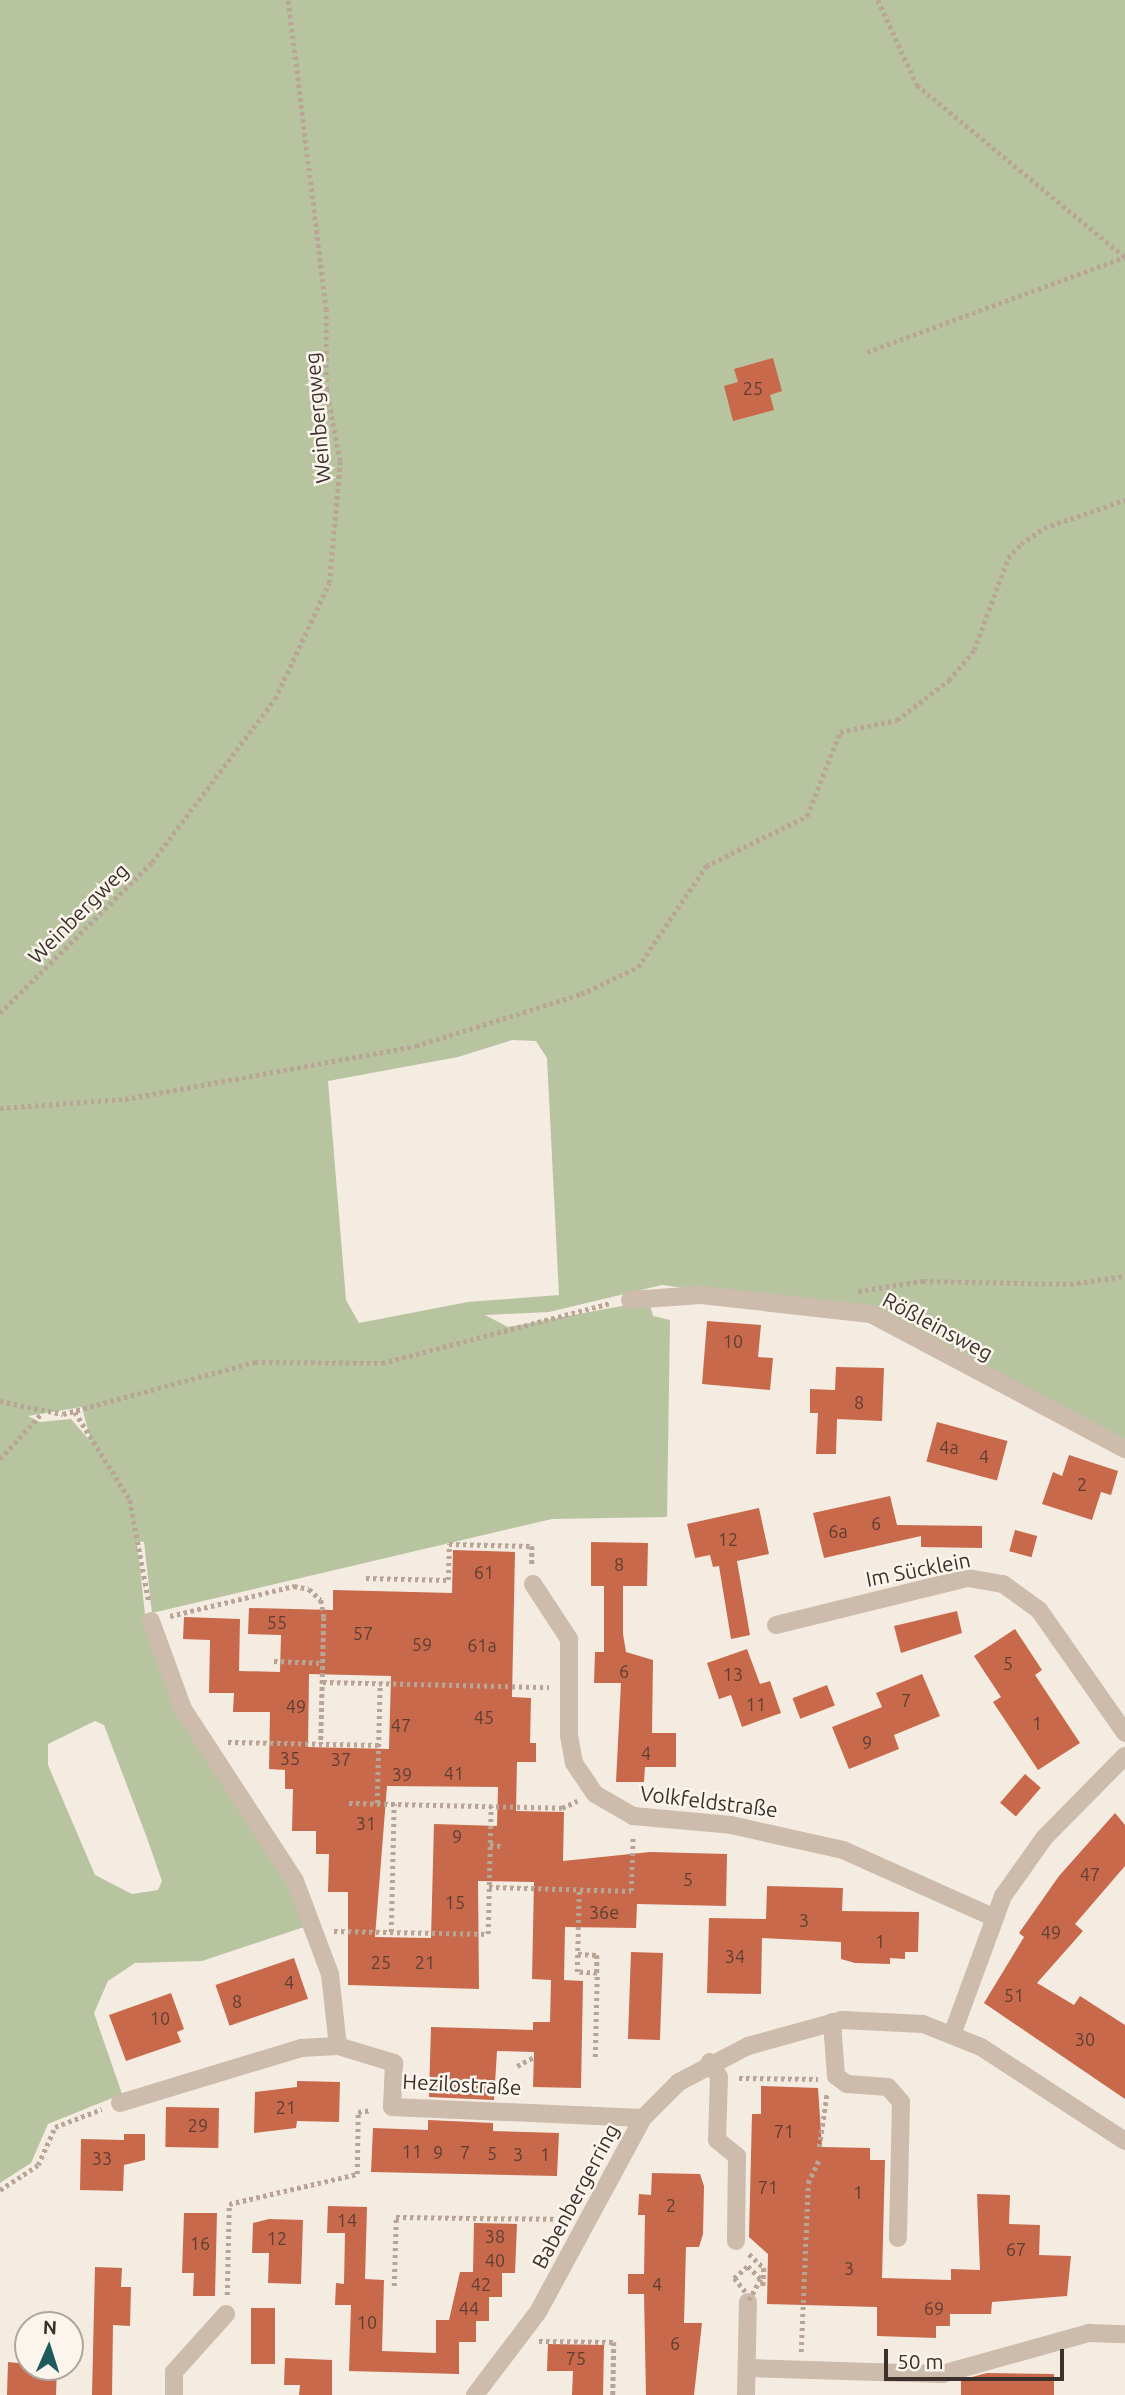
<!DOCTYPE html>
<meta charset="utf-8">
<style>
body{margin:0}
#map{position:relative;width:1125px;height:2395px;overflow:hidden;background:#f4ebe1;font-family:Ubuntu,sans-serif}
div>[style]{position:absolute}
.green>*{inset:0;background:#b8c4a0}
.building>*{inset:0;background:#c8694b;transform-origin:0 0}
.path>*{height:4.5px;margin-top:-2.25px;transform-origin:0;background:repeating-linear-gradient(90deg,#b9a596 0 3.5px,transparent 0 7px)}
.minor>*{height:18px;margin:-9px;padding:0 9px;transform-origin:9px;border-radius:9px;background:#cdbbac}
.path-bridge>*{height:4.5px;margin-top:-2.25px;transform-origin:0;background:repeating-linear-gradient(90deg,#b9a596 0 3.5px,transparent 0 7px)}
span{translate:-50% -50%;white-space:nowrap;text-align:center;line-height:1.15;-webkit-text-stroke:5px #fbf5ee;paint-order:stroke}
.number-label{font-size:18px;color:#5e3e33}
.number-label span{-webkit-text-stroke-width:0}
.street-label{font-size:21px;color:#3b302b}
.north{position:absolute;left:14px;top:2311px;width:70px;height:70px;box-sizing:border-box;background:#fbf5ee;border:2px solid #aea6a0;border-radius:50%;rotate:3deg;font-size:19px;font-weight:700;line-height:28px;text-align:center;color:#3b302b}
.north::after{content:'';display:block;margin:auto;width:24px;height:32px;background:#1f5a5e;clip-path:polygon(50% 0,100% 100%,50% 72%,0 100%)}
.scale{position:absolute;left:884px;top:2349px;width:180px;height:32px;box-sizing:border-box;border:4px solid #3b302b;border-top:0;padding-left:9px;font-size:21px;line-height:24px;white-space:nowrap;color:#3b302b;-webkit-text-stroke:5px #fbf5ee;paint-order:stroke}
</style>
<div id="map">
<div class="green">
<i style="clip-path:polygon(evenodd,0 0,1125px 0,1125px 1445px,888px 1316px,662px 1285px,549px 1312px,485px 1315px,508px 1327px,649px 1301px,653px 1316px,670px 1320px,667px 1517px,552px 1519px,152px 1613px,144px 1542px,137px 1541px,147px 1633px,170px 1693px,286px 1878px,304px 1927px,202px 1961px,135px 1963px,108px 1981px,94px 2013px,122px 2094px,48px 2124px,31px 2163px,0 2183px,0 0,512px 1040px,536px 1041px,547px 1058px,559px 1295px,468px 1302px,359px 1323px,346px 1300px,328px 1081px,458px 1057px,512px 1040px,0 0,82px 1407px,91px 1442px,71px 1419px,40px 1422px,28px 1416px,82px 1407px,0 0,95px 1721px,104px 1725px,147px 1838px,162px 1881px,158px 1890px,132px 1894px,95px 1875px,48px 1765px,48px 1744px,95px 1721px)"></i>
</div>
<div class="building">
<i style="clip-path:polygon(773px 358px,782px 391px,770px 395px,774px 410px,733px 421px,724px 386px,738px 382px,734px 369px)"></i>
<i style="clip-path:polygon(707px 1321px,761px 1325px,758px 1357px,773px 1358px,770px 1390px,702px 1384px)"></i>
<i style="clip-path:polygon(836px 1367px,884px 1368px,882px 1421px,837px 1419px,836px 1454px,816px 1454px,818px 1413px,810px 1413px,810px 1389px,835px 1390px)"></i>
<i style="left:937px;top:1422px;width:73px;height:41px;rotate:15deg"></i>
<i style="clip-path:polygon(1069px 1455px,1118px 1471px,1111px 1495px,1101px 1492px,1092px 1520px,1042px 1504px,1053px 1472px,1062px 1476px)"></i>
<i style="clip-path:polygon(890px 1496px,897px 1525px,982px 1526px,982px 1548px,921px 1547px,921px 1536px,824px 1558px,813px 1513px)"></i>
<i style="clip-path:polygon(759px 1508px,769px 1554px,737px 1561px,750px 1635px,731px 1639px,719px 1566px,713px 1567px,710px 1555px,695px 1558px,687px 1524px)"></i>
<i style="left:1015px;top:1530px;width:23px;height:22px;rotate:15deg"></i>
<i style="clip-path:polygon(591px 1542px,648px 1543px,647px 1586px,623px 1586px,623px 1634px,626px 1652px,653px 1660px,652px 1733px,676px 1733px,676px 1767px,645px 1767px,644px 1782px,616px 1782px,621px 1683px,594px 1683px,595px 1652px,604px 1652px,604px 1586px,591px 1586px)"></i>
<i style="clip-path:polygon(evenodd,453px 1550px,515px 1552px,512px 1697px,531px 1698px,530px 1743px,536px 1743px,536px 1762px,517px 1762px,516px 1811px,564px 1812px,563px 1861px,650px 1852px,727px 1854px,726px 1906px,637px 1904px,636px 1928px,565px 1927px,564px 1980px,583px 1981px,581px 2088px,533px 2087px,534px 2052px,497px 2051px,494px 2100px,429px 2097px,431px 2027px,533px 2030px,533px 2022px,550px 2022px,551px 1980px,532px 1979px,534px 1882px,478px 1881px,479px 1989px,348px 1985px,348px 1892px,328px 1892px,329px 1854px,316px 1854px,316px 1831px,292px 1831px,293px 1789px,285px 1789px,285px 1770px,269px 1769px,270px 1712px,233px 1712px,234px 1693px,209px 1693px,210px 1640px,183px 1639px,184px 1617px,240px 1619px,239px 1671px,280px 1672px,281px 1635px,248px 1634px,249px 1608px,333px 1610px,333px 1590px,452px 1593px,453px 1550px,309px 1674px,391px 1676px,389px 1749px,308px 1747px,309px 1674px,453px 1550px,387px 1786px,498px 1787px,497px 1826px,434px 1824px,431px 1938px,375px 1937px,387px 1786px)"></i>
<i style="clip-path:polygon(957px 1611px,962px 1633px,901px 1653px,894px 1626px)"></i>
<i style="clip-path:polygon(1015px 1629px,1042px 1670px,1035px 1675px,1080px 1743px,1038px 1770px,993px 1702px,1001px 1697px,974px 1656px)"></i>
<i style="clip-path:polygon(747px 1649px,760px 1684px,770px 1681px,781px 1713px,742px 1727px,731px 1695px,719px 1699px,707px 1663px)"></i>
<i style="clip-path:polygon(922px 1674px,940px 1716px,894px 1735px,899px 1749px,849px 1769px,832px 1727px,882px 1707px,876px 1693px)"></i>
<i style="left:827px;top:1685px;width:22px;height:37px;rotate:69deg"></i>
<i style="left:1025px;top:1774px;width:21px;height:38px;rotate:41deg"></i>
<i style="clip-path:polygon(1115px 1813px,1125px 1825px,1125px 1866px,1075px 1924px,1083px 1931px,1037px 1983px,1074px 2005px,1080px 1996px,1125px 2025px,1125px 2099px,984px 2003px,1024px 1937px,1019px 1933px,1059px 1876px)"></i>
<i style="clip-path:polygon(767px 1886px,843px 1888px,842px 1911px,919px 1912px,918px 1952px,905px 1952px,905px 1959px,890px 1958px,890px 1964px,855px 1963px,841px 1959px,841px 1942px,762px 1938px,761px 1994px,707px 1993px,709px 1918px,766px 1919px)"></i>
<i style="left:631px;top:1952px;width:32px;height:87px;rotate:2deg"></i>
<i style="left:294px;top:1958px;width:43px;height:83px;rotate:71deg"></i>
<i style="clip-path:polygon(171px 1993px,184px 2029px,177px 2032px,181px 2042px,126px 2061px,109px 2015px)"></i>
<i style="clip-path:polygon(297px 2081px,340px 2082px,339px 2122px,297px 2121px,296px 2128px,254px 2133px,255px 2092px,297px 2087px)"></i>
<i style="clip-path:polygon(761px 2086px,818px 2088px,822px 2147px,870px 2148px,870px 2160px,885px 2160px,882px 2278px,951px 2280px,951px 2269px,980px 2270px,977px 2194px,1010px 2195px,1009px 2224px,1040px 2225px,1039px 2255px,1071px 2256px,1067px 2296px,992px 2302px,991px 2314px,950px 2314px,950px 2326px,936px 2326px,936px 2338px,877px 2336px,877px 2307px,767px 2304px,768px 2254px,749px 2237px,752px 2114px,761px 2114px)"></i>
<i style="left:166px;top:2107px;width:53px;height:40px;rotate:1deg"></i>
<i style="clip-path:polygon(428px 2120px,493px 2123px,493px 2131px,559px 2133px,557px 2176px,371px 2172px,373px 2128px,428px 2130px)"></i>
<i style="clip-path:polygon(124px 2134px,145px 2134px,145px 2160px,124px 2165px,123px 2191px,80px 2190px,81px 2139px,124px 2140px)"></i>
<i style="clip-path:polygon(652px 2173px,700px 2174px,704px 2186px,703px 2234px,699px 2247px,686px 2247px,684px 2323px,702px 2323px,694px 2395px,646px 2395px,644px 2294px,628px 2294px,628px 2274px,644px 2274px,645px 2215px,638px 2215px,639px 2194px,651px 2195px)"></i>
<i style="clip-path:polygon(328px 2206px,367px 2207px,365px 2279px,384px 2280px,382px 2351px,436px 2353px,436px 2320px,449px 2320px,460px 2272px,473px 2272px,474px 2223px,517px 2224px,515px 2273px,502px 2273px,502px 2297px,489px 2297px,489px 2321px,476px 2321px,476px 2342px,459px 2342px,459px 2374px,349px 2371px,351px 2305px,335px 2305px,336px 2283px,344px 2284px,345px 2233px,327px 2233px)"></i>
<i style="clip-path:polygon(184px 2213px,217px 2213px,215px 2296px,193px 2296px,194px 2273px,182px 2273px)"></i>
<i style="clip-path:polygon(269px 2219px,303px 2220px,301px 2284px,268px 2283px,269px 2253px,252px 2253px,253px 2223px)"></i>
<i style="clip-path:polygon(95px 2267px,122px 2268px,121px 2287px,131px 2287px,130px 2326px,113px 2325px,112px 2395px,92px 2395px)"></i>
<i style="left:251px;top:2308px;width:24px;height:56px"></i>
<i style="clip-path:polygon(548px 2344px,604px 2345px,603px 2395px,572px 2395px,573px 2371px,547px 2371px)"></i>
<i style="clip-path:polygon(285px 2358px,332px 2360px,332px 2395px,299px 2395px,300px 2385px,284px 2385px)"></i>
<i style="clip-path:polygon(8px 2362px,57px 2367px,56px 2395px,7px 2395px)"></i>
<i style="clip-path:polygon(987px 2373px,1054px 2374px,1054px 2395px,961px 2395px,961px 2380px)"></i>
</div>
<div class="path">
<i style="left:878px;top:0;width:94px;rotate:65.4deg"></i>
<i style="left:917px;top:85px;width:270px;rotate:39.6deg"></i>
<i style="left:867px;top:352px;width:275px;rotate:-20.2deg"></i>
<i style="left:0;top:1013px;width:214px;rotate:-44.8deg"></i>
<i style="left:152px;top:862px;width:204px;rotate:-53deg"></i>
<i style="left:275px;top:699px;width:128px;rotate:-65deg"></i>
<i style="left:329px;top:583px;width:122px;rotate:-84.8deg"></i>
<i style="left:340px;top:461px;width:73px;rotate:-101deg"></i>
<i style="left:326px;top:389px;width:79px;rotate:-90deg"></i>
<i style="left:326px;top:310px;width:312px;rotate:-97deg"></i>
<i style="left:0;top:1108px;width:125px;rotate:-4.1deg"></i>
<i style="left:125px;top:1099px;width:296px;rotate:-10.3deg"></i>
<i style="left:416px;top:1046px;width:173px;rotate:-17.5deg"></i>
<i style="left:581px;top:994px;width:63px;rotate:-25.3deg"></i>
<i style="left:638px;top:967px;width:122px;rotate:-56deg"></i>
<i style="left:706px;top:866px;width:113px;rotate:-26.3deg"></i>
<i style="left:807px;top:816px;width:90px;rotate:-68.6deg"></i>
<i style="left:840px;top:732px;width:58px;rotate:-11.9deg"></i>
<i style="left:897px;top:720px;width:66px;rotate:-37.6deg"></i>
<i style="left:949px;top:680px;width:39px;rotate:-50deg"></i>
<i style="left:974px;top:650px;width:98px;rotate:-69.7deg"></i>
<i style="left:1008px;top:558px;width:19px;rotate:-47deg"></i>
<i style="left:1021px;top:544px;width:28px;rotate:-35deg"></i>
<i style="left:1044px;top:528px;width:86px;rotate:-19.1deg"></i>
<i style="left:858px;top:1291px;width:66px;rotate:-8.7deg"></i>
<i style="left:923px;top:1281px;width:147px;rotate:1.2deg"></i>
<i style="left:1070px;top:1284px;width:56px;rotate:-8.3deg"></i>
<i style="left:0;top:1401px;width:64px;rotate:11.7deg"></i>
<i style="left:63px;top:1414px;width:199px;rotate:-15.2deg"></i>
<i style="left:255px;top:1362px;width:127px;rotate:0.5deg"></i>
<i style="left:382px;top:1363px;width:237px;rotate:-14.7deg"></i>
<i style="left:75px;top:1412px;width:104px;rotate:58deg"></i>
<i style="left:130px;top:1500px;width:105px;rotate:79.5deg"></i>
<i style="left:0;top:1459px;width:62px;rotate:-47.6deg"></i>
<i style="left:366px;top:1578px;width:82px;rotate:1.4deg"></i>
<i style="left:448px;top:1580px;width:36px;rotate:-88deg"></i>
<i style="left:449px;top:1544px;width:83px;rotate:1.4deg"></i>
<i style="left:532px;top:1546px;width:19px;rotate:90deg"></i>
<i style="left:170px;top:1616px;width:128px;rotate:-13.6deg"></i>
<i style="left:294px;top:1586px;width:15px;rotate:11deg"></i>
<i style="left:309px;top:1589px;width:16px;rotate:43deg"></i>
<i style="left:321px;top:1600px;width:17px;rotate:80deg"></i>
<i style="left:324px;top:1617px;width:127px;rotate:91.4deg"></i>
<i style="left:274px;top:1661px;width:49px;rotate:2.3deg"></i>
<i style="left:323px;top:1682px;width:226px;rotate:1.3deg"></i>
<i style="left:228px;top:1742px;width:151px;rotate:1.1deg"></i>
<i style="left:349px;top:1803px;width:213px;rotate:1.3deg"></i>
<i style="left:562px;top:1808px;width:17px;rotate:-25deg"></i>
<i style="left:377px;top:1803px;width:120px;rotate:-88.6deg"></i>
<i style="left:490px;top:1845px;width:12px;rotate:5deg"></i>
<i style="left:489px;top:1887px;width:142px;rotate:1.6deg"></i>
<i style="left:631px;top:1891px;width:56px;rotate:-88deg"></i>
<i style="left:334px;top:1931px;width:154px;rotate:1.1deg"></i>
<i style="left:488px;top:1934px;width:128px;rotate:-88.7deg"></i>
<i style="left:391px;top:1932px;width:128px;rotate:-88.7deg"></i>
<i style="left:578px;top:1954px;width:19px;rotate:3deg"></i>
<i style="left:597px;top:1955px;width:18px;rotate:90deg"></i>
<i style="left:597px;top:1973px;width:20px;rotate:-177deg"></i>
<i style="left:577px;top:1972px;width:83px;rotate:-88.6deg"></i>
<i style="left:595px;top:2057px;width:84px;rotate:-88.6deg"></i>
<i style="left:517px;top:2066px;width:21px;rotate:-28deg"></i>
<i style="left:739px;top:2078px;width:79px;rotate:0.7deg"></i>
<i style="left:819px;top:2147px;width:55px;rotate:-81.6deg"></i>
<i style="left:0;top:2190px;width:45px;rotate:-33.3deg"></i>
<i style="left:38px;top:2165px;width:42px;rotate:-65.9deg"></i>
<i style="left:55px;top:2127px;width:50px;rotate:-21deg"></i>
<i style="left:749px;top:2254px;width:21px;rotate:43deg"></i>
<i style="left:764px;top:2268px;width:20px;rotate:93deg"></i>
<i style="left:394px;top:2286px;width:69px;rotate:-88.3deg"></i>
<i style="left:396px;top:2217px;width:171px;rotate:0.7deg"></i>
<i style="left:227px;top:2295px;width:91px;rotate:-88.7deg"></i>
<i style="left:229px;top:2204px;width:131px;rotate:-13.2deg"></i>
<i style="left:357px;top:2174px;width:62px;rotate:-89.1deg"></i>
<i style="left:358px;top:2112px;width:14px;rotate:-8deg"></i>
<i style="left:539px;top:2341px;width:75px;rotate:0.8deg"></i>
<i style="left:614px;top:2342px;width:53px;rotate:91.1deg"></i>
<i style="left:801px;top:2352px;width:169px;rotate:-87.6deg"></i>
<i style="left:808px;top:2183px;width:26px;rotate:-65deg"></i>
</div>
<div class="minor">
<i style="left:630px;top:1300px;width:71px;rotate:-4deg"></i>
<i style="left:701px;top:1295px;width:171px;rotate:6.4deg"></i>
<i style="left:871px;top:1314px;width:288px;rotate:28deg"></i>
<i style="left:533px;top:1584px;width:66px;rotate:56.8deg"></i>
<i style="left:569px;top:1639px;width:96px;rotate:90deg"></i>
<i style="left:569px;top:1735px;width:28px;rotate:80deg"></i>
<i style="left:574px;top:1763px;width:37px;rotate:56deg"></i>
<i style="left:595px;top:1794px;width:44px;rotate:30.1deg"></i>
<i style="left:633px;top:1816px;width:98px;rotate:5.2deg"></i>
<i style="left:731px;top:1825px;width:115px;rotate:12.6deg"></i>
<i style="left:843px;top:1850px;width:164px;rotate:24.1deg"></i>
<i style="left:151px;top:1621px;width:94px;rotate:70deg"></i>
<i style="left:183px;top:1709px;width:205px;rotate:56.9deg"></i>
<i style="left:295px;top:1881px;width:99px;rotate:69.4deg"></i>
<i style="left:330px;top:1974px;width:72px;rotate:83.7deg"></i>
<i style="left:776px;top:1625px;width:198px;rotate:-13.8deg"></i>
<i style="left:968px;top:1578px;width:36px;rotate:10deg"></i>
<i style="left:1003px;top:1584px;width:44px;rotate:35.8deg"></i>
<i style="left:1039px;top:1610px;width:150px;rotate:55deg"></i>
<i style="left:832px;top:2022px;width:54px;rotate:85.8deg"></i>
<i style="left:836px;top:2076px;width:14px;rotate:36deg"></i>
<i style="left:847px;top:2084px;width:41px;rotate:4.2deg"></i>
<i style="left:888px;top:2087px;width:20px;rotate:49deg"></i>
<i style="left:901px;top:2102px;width:136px;rotate:91.3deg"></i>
<i style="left:953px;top:2032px;width:145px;rotate:-69.8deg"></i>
<i style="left:1003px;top:1896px;width:72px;rotate:-54.6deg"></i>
<i style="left:1045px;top:1837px;width:114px;rotate:-45.4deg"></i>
<i style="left:710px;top:2062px;width:17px;rotate:59deg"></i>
<i style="left:719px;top:2077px;width:63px;rotate:91.8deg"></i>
<i style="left:717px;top:2140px;width:26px;rotate:39deg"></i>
<i style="left:737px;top:2156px;width:85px;rotate:90.7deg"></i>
<i style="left:120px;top:2103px;width:189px;rotate:-16.9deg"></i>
<i style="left:301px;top:2048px;width:37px;rotate:-3deg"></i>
<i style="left:338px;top:2046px;width:59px;rotate:16.9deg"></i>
<i style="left:394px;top:2063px;width:44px;rotate:92.6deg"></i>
<i style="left:392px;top:2107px;width:251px;rotate:2.5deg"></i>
<i style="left:747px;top:2368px;width:195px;rotate:1.8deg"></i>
<i style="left:942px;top:2374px;width:153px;rotate:-15.6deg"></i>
<i style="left:1089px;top:2333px;width:36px;rotate:2deg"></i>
<i style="left:174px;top:2395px;width:23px;rotate:-90deg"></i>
<i style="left:174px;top:2372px;width:78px;rotate:-48.1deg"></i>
<i style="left:475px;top:2395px;width:104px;rotate:-52.8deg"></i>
<i style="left:538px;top:2312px;width:221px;rotate:-61.6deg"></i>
<i style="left:643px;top:2118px;width:51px;rotate:-45deg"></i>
<i style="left:679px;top:2082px;width:78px;rotate:-27.6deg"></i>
<i style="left:748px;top:2046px;width:98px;rotate:-15.5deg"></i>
<i style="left:842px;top:2020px;width:81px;rotate:2.8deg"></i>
<i style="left:923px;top:2024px;width:62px;rotate:21.6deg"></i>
<i style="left:981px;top:2047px;width:172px;rotate:33.1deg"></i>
<i style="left:746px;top:2395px;width:93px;rotate:-88.8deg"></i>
</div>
<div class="path-bridge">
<i style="left:745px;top:2292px;width:18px;rotate:-128deg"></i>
<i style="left:734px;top:2278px;width:18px;rotate:-41deg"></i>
<i style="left:748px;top:2266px;width:18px;rotate:45deg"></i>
<i style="left:761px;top:2279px;width:26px;rotate:119deg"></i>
</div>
<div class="number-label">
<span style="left:753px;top:388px">25</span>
<span style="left:733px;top:1341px">10</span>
<span style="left:859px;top:1402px">8</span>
<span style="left:949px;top:1447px">4a</span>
<span style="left:984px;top:1456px">4</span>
<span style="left:1082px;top:1484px">2</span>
<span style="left:876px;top:1523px">6</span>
<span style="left:838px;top:1531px">6a</span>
<span style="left:728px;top:1539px">12</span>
<span style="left:619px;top:1564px">8</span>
<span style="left:484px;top:1572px">61</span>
<span style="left:277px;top:1622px">55</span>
<span style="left:363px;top:1633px">57</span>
<span style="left:422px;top:1644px">59</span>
<span style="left:482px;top:1645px">61a</span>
<span style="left:1008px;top:1663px">5</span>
<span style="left:624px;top:1671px">6</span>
<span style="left:733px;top:1674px">13</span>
<span style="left:906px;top:1700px">7</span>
<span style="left:756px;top:1704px">11</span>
<span style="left:296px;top:1706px">49</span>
<span style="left:484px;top:1717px">45</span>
<span style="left:1037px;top:1723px">1</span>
<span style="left:401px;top:1725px">47</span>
<span style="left:867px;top:1742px">9</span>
<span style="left:646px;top:1753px">4</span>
<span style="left:290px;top:1758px">35</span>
<span style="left:341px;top:1759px">37</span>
<span style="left:454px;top:1773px">41</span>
<span style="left:402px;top:1774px">39</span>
<span style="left:366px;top:1823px">31</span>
<span style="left:457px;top:1836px">9</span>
<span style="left:1090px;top:1874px">47</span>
<span style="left:688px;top:1879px">5</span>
<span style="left:455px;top:1902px">15</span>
<span style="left:604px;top:1912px">36e</span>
<span style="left:804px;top:1920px">3</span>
<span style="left:1051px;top:1932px">49</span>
<span style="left:880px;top:1941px">1</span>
<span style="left:735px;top:1956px">34</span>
<span style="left:381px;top:1962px">25</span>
<span style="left:425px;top:1962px">21</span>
<span style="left:289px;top:1982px">4</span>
<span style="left:1014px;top:1995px">51</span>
<span style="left:237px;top:2001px">8</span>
<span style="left:160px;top:2018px">10</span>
<span style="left:1085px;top:2039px">30</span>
<span style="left:286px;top:2107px">21</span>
<span style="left:198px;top:2125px">29</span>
<span style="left:784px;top:2131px">71</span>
<span style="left:412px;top:2151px">11</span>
<span style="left:438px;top:2152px">9</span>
<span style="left:465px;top:2152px">7</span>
<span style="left:492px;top:2153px">5</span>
<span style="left:518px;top:2154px">3</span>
<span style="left:545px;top:2154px">1</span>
<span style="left:102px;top:2158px">33</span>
<span style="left:768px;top:2187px">71</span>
<span style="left:858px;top:2192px">1</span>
<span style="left:671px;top:2205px">2</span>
<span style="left:347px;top:2220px">14</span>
<span style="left:495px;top:2236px">38</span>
<span style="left:277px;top:2238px">12</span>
<span style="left:200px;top:2243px">16</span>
<span style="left:1016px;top:2249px">67</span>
<span style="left:495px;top:2260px">40</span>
<span style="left:849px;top:2268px">3</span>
<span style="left:481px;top:2284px">42</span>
<span style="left:657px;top:2284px">4</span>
<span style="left:469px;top:2308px">44</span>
<span style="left:934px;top:2308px">69</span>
<span style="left:367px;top:2322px">10</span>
<span style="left:675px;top:2343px">6</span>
<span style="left:576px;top:2358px">75</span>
</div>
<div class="street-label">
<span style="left:317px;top:418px;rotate:-95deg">Weinbergweg</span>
<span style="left:78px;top:913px;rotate:-45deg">Weinbergweg</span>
<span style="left:938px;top:1326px;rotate:28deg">Rößleinsweg</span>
<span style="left:918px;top:1569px;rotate:-11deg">Im Sücklein</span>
<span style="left:709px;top:1801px;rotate:7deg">Volkfeldstraße</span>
<span style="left:462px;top:2084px;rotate:3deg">Hezilostraße</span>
<span style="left:575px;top:2196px;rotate:-62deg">Babenbergerring</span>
</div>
<div class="north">N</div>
<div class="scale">50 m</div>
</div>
